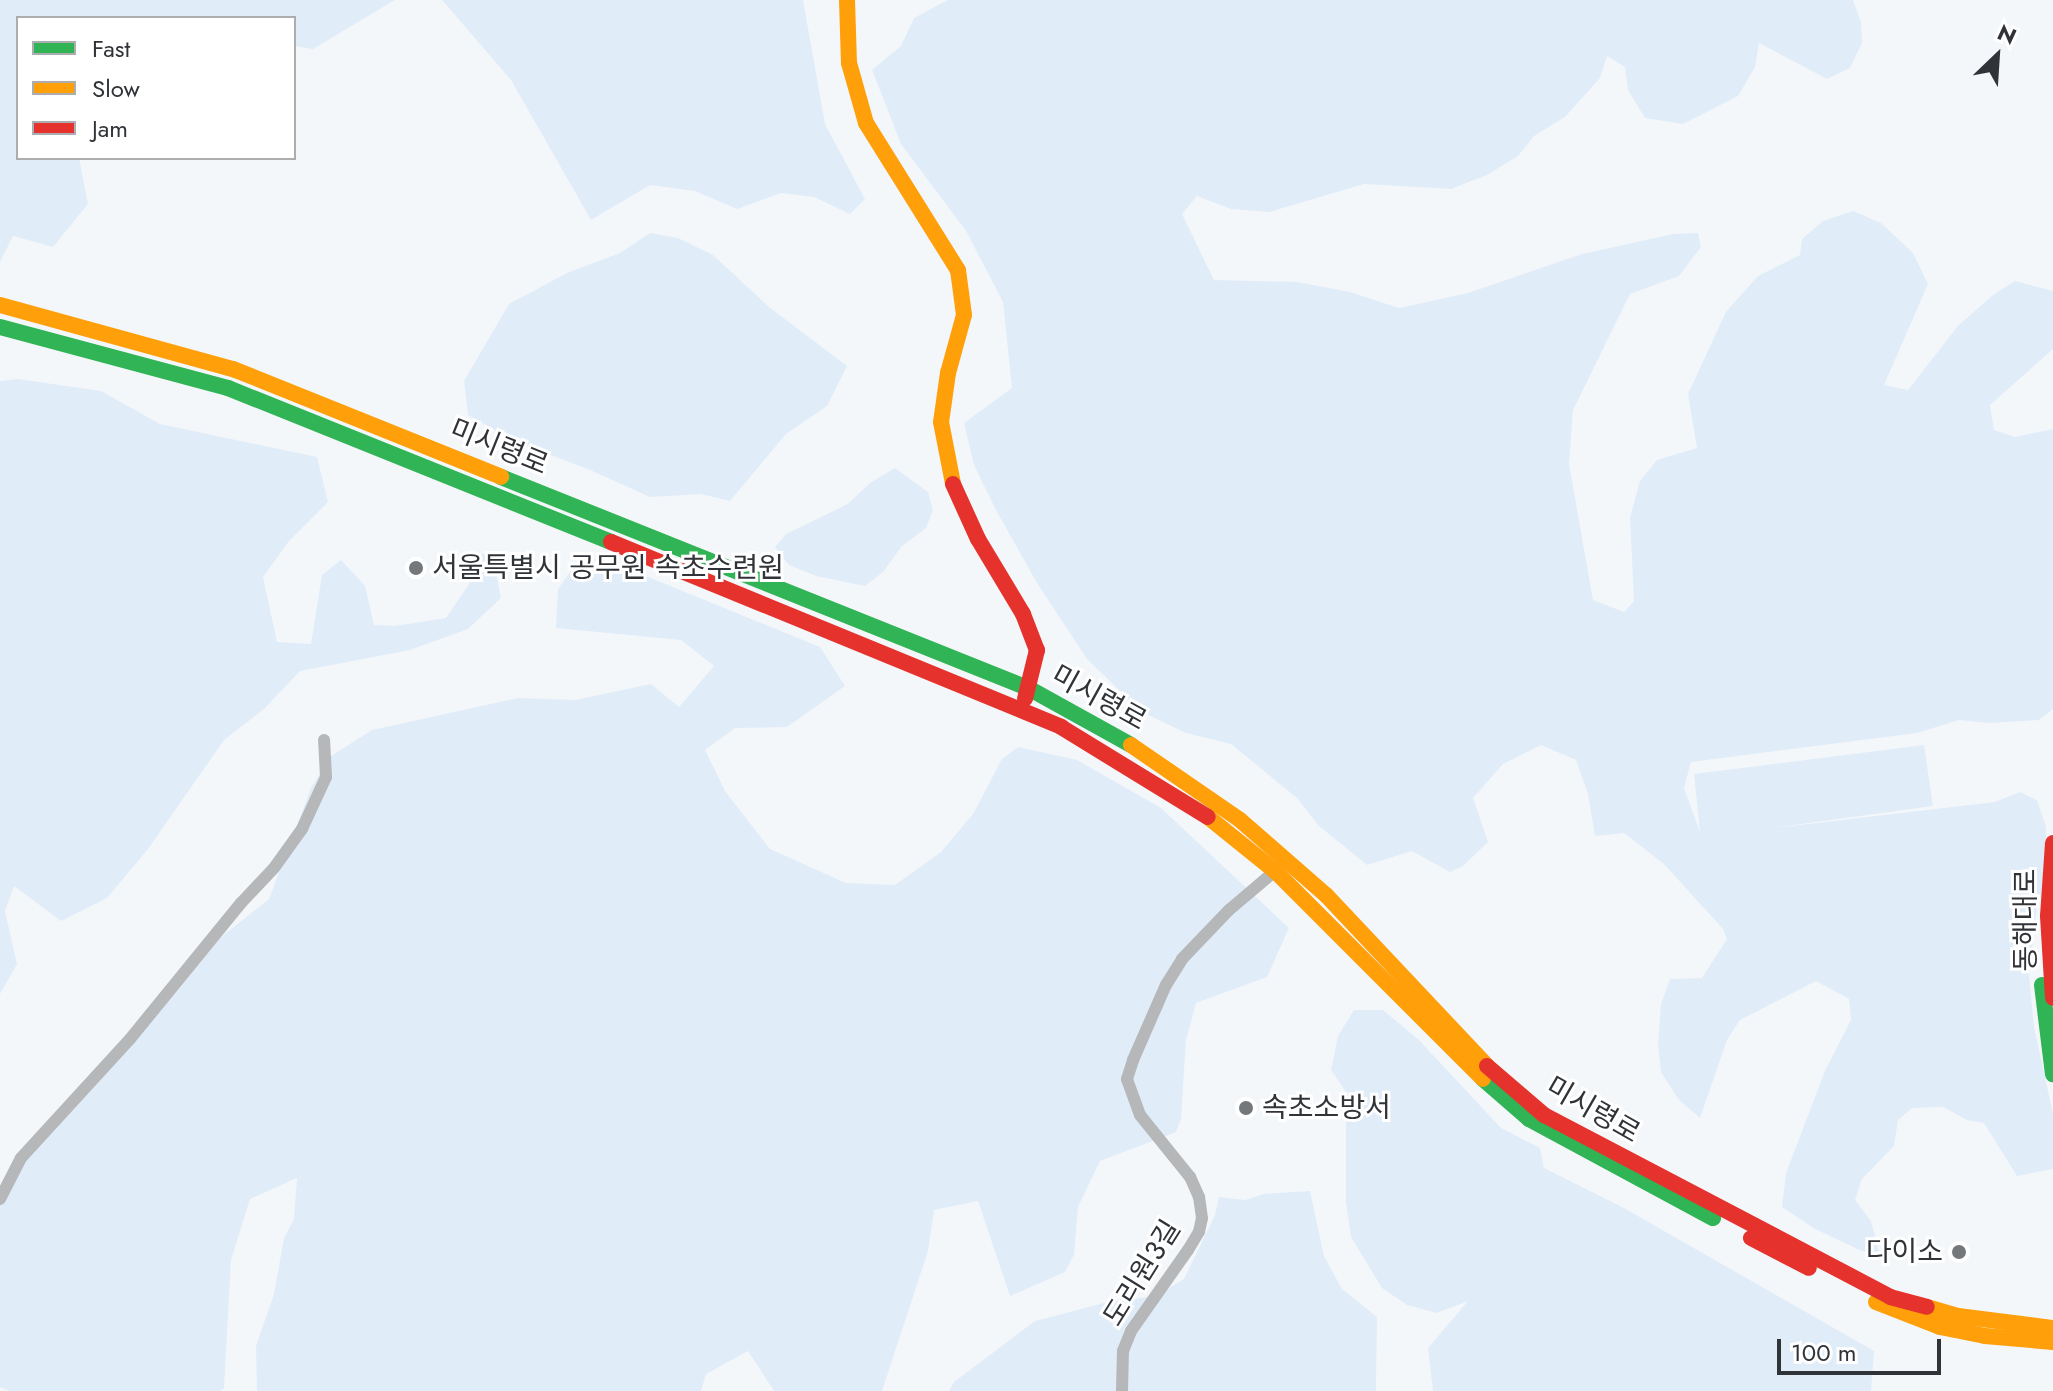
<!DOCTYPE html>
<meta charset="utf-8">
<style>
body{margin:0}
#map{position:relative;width:2053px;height:1391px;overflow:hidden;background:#f4f7fa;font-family:Jost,"Noto Sans KR",sans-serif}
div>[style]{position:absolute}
.green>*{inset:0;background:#e1ecf9}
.street>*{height:12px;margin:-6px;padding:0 6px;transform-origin:6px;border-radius:6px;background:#b6b7b9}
.fast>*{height:16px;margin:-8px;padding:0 8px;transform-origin:8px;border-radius:8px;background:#30b455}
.slow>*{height:16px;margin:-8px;padding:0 8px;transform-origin:8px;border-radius:8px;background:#ff9f0a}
.jam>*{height:16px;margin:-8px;padding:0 8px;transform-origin:8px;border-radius:8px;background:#e5322d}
.dots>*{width:22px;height:22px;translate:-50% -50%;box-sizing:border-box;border:4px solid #fff;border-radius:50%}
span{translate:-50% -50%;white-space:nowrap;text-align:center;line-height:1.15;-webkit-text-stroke:6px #fff;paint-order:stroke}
.street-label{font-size:28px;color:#303337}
.poi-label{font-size:28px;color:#303337}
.left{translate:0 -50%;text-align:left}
.right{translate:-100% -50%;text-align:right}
.legend{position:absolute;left:16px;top:16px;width:280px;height:144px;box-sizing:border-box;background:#fff;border:2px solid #acadaf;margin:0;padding:10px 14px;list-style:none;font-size:24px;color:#303337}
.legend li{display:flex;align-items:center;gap:16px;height:40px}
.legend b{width:40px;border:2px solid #acadaf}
.north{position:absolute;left:1957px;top:16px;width:80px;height:80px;-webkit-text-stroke:6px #fff;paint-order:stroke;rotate:25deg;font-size:22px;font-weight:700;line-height:32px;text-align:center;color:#303337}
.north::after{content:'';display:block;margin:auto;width:28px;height:36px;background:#303337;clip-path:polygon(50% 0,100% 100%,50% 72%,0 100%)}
.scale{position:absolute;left:1777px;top:1339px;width:164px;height:36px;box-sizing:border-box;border:4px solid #303337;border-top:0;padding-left:10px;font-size:24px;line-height:28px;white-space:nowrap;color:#303337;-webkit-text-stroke:6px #fff;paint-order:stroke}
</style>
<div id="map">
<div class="green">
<i style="clip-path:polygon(0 0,395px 0,313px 49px,294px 46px,294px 18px,18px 18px,18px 158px,79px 158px,88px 204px,53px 247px,13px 236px,0 262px)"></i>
<i style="clip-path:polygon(442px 0,803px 0,825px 124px,865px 199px,850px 214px,814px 197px,781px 193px,737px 209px,695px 191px,650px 185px,591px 220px,511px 80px)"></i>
<i style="clip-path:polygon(948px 0,1853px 0,1861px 22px,1862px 43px,1850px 68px,1827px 79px,1759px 43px,1755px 67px,1738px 96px,1683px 124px,1645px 118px,1628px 90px,1625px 67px,1607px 56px,1600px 78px,1565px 117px,1534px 136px,1518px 156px,1487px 175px,1451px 189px,1364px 184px,1269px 212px,1231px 209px,1197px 196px,1182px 214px,1214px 280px,1297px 282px,1350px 292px,1399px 308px,1468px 293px,1582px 254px,1673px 234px,1698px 233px,1701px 247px,1679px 276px,1630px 294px,1573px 410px,1569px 464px,1593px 600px,1624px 612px,1634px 601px,1630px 518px,1640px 481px,1657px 460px,1697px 448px,1688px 394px,1726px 312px,1758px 276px,1800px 255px,1802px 239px,1823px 221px,1853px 211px,1881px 223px,1913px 253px,1928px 284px,1884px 385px,1908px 390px,1958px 326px,1993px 295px,2015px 281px,2053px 291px,2053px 349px,1990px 405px,1994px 430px,2015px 437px,2053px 429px,2053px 709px,2039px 720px,1989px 723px,1959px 720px,1917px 733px,1691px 762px,1684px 788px,1700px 832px,1694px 774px,1924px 745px,1933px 806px,1773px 828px,1995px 802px,2020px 792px,2037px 800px,2046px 827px,2045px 880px,2036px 913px,2029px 975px,2034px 1027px,2053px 1114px,2053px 1169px,2017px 1176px,1984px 1123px,1967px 1120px,1943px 1107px,1912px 1108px,1898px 1120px,1894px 1146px,1862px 1179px,1855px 1200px,1871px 1221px,1879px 1252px,1862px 1251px,1815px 1229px,1782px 1207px,1786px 1173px,1825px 1071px,1851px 1020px,1849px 999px,1816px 981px,1740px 1020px,1727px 1040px,1700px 1118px,1679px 1100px,1661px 1072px,1658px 1045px,1661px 1004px,1670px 979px,1702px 978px,1727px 939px,1723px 929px,1664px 864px,1624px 833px,1595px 836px,1588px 794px,1576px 760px,1541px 745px,1503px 764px,1473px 798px,1488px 842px,1463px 866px,1450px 872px,1412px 851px,1367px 865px,1319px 826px,1297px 798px,1231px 744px,1186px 733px,1142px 712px,1087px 659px,1037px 583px,997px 512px,974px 465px,964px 423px,1012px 388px,1003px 302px,966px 231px,901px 144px,872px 70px,901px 46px,914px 18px)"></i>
<i style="clip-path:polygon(650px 233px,678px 238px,713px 255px,769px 307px,847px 366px,827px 406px,786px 434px,730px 501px,701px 494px,650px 497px,590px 470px,517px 442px,468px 415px,464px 381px,509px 304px,567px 273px,620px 253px)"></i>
<i style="clip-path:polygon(18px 379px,101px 391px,160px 424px,317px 457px,328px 502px,289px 541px,263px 577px,277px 642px,311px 644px,322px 575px,341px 560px,365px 586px,374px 625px,395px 626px,446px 618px,469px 584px,480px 554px,501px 555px,497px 578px,501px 598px,468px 629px,410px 650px,300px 671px,264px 709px,224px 740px,148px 849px,107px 898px,61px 921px,14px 886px,5px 911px,17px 964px,0 994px,0 381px)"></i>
<i style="clip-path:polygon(895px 468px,928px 492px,933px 510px,926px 528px,902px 546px,883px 572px,865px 586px,816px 576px,789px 565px,775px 547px,786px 534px,848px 504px,870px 483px)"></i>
<i style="clip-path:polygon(619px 565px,820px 647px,845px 686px,787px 727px,735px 728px,705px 750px,725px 791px,770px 849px,846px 883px,895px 885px,941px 852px,973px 814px,1002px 759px,1018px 747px,1077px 760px,1161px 808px,1289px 928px,1267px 977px,1196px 1003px,1186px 1040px,1181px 1119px,1176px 1132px,1100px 1161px,1078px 1207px,1074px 1255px,1065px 1272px,1010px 1296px,978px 1201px,934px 1210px,928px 1251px,882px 1391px,774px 1391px,748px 1351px,706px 1374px,701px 1391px,257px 1391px,256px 1346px,274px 1294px,284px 1238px,294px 1219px,297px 1178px,250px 1199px,231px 1260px,224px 1388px,220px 1391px,9px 1391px,0 1387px,0 1192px,49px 1127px,146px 1026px,220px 938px,269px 899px,311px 788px,331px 756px,372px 730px,518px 698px,575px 700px,651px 684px,679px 707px,714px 666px,681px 640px,556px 628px,558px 589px,573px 568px)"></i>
<i style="clip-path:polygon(1354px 1010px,1383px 1010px,1418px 1039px,1501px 1128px,1540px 1148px,1544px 1168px,1624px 1208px,1874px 1351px,1871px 1391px,1433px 1391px,1428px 1348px,1468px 1301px,1437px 1313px,1407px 1305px,1382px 1288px,1351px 1237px,1346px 1202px,1346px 1092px,1331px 1070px,1338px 1036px)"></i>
<i style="clip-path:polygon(1310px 1191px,1324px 1256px,1342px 1289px,1377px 1317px,1376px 1391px,949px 1391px,954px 1382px,1035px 1321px,1108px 1302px,1156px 1296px,1184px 1279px,1215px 1215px,1219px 1197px,1245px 1200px,1264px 1194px)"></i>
</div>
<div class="street">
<i style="left:0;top:1199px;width:46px;rotate:-62.9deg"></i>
<i style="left:21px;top:1158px;width:161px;rotate:-47.5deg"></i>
<i style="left:130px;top:1039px;width:176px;rotate:-50.8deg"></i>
<i style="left:241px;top:903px;width:48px;rotate:-46.7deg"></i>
<i style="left:274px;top:868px;width:48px;rotate:-54.3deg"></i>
<i style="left:302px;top:829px;width:57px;rotate:-65.2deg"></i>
<i style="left:326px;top:777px;width:37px;rotate:-93deg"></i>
<i style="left:1122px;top:1391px;width:40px;rotate:-88.6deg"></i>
<i style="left:1123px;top:1351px;width:22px;rotate:-68deg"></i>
<i style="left:1131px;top:1331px;width:99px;rotate:-54.9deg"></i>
<i style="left:1188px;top:1250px;width:21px;rotate:-59deg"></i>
<i style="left:1199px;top:1232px;width:14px;rotate:-78deg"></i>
<i style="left:1202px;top:1218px;width:21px;rotate:-98deg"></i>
<i style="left:1199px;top:1197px;width:22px;rotate:-114deg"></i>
<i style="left:1190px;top:1177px;width:80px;rotate:-128.9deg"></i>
<i style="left:1140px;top:1115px;width:38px;rotate:-110deg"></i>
<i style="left:1127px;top:1079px;width:20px;rotate:-72deg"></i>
<i style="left:1133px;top:1060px;width:82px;rotate:-66.3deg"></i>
<i style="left:1166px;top:985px;width:31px;rotate:-58deg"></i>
<i style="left:1182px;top:959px;width:68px;rotate:-46.2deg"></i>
<i style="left:1229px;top:910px;width:60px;rotate:-40.3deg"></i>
</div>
<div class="fast">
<i style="left:0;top:327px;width:236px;rotate:15deg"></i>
<i style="left:228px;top:388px;width:413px;rotate:21.9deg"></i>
<i style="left:501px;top:477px;width:570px;rotate:21.84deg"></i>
<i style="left:1030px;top:689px;width:115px;rotate:29deg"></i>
<i style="left:2042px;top:985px;width:90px;rotate:83deg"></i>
<i style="left:1483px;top:1079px;width:61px;rotate:41deg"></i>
<i style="left:1529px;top:1119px;width:209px;rotate:28.3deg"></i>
</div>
<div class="slow">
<i style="left:847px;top:0;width:63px;rotate:88.2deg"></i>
<i style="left:849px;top:63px;width:62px;rotate:74.2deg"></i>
<i style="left:866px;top:123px;width:173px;rotate:58deg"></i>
<i style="left:958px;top:270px;width:45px;rotate:82.4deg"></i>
<i style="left:964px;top:315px;width:60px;rotate:105.4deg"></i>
<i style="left:948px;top:373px;width:49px;rotate:98.1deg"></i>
<i style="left:941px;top:422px;width:63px;rotate:79deg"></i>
<i style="left:0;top:305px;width:242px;rotate:15.4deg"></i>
<i style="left:233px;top:369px;width:289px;rotate:21.9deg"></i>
<i style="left:1131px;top:745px;width:132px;rotate:34.5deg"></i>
<i style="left:1240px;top:820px;width:114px;rotate:41.1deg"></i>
<i style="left:1326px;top:895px;width:235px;rotate:46.7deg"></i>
<i style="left:1208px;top:817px;width:86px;rotate:38.9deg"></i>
<i style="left:1275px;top:871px;width:294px;rotate:45deg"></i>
<i style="left:1876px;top:1302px;width:69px;rotate:21.3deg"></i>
<i style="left:1940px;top:1327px;width:46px;rotate:11.3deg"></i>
<i style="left:1985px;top:1336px;width:68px;rotate:5deg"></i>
<i style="left:1927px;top:1307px;width:32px;rotate:16deg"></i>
<i style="left:1958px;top:1316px;width:96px;rotate:7.2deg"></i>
</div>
<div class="jam">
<i style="left:953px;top:484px;width:60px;rotate:65.6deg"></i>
<i style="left:978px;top:539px;width:87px;rotate:59deg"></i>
<i style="left:1023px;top:614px;width:39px;rotate:69deg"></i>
<i style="left:1037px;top:650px;width:50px;rotate:103.8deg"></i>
<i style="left:611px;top:542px;width:487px;rotate:22.3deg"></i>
<i style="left:1061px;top:727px;width:172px;rotate:31.5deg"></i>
<i style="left:2053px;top:843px;width:73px;rotate:93.9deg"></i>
<i style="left:2048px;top:916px;width:82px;rotate:86.5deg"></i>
<i style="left:1487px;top:1066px;width:75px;rotate:40.7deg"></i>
<i style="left:1544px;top:1115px;width:391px;rotate:27.7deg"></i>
<i style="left:1890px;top:1297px;width:38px;rotate:15deg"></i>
<i style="left:1751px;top:1238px;width:65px;rotate:27.3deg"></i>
</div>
<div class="dots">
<i style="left:416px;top:568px;background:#75787b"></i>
<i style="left:1246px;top:1108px;background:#75787b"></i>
<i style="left:1959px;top:1252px;background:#75787b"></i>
</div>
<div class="street-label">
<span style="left:499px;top:447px;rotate:22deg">미시령로</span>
<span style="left:1099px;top:698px;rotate:29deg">미시령로</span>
<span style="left:2026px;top:920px;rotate:-90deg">동해대로</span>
<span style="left:1593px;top:1110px;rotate:30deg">미시령로</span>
<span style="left:1142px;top:1273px;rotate:-58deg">도리원3길</span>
</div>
<div class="poi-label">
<span class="left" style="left:432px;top:568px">서울특별시 공무원 속초수련원</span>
<span class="left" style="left:1262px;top:1108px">속초소방서</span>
<span class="right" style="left:1943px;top:1252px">다이소</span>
</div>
<ul class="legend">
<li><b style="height:10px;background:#30b455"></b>Fast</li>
<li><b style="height:10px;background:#ff9f0a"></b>Slow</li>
<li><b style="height:10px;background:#e5322d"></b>Jam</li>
</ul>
<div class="north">N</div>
<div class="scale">100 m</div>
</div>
